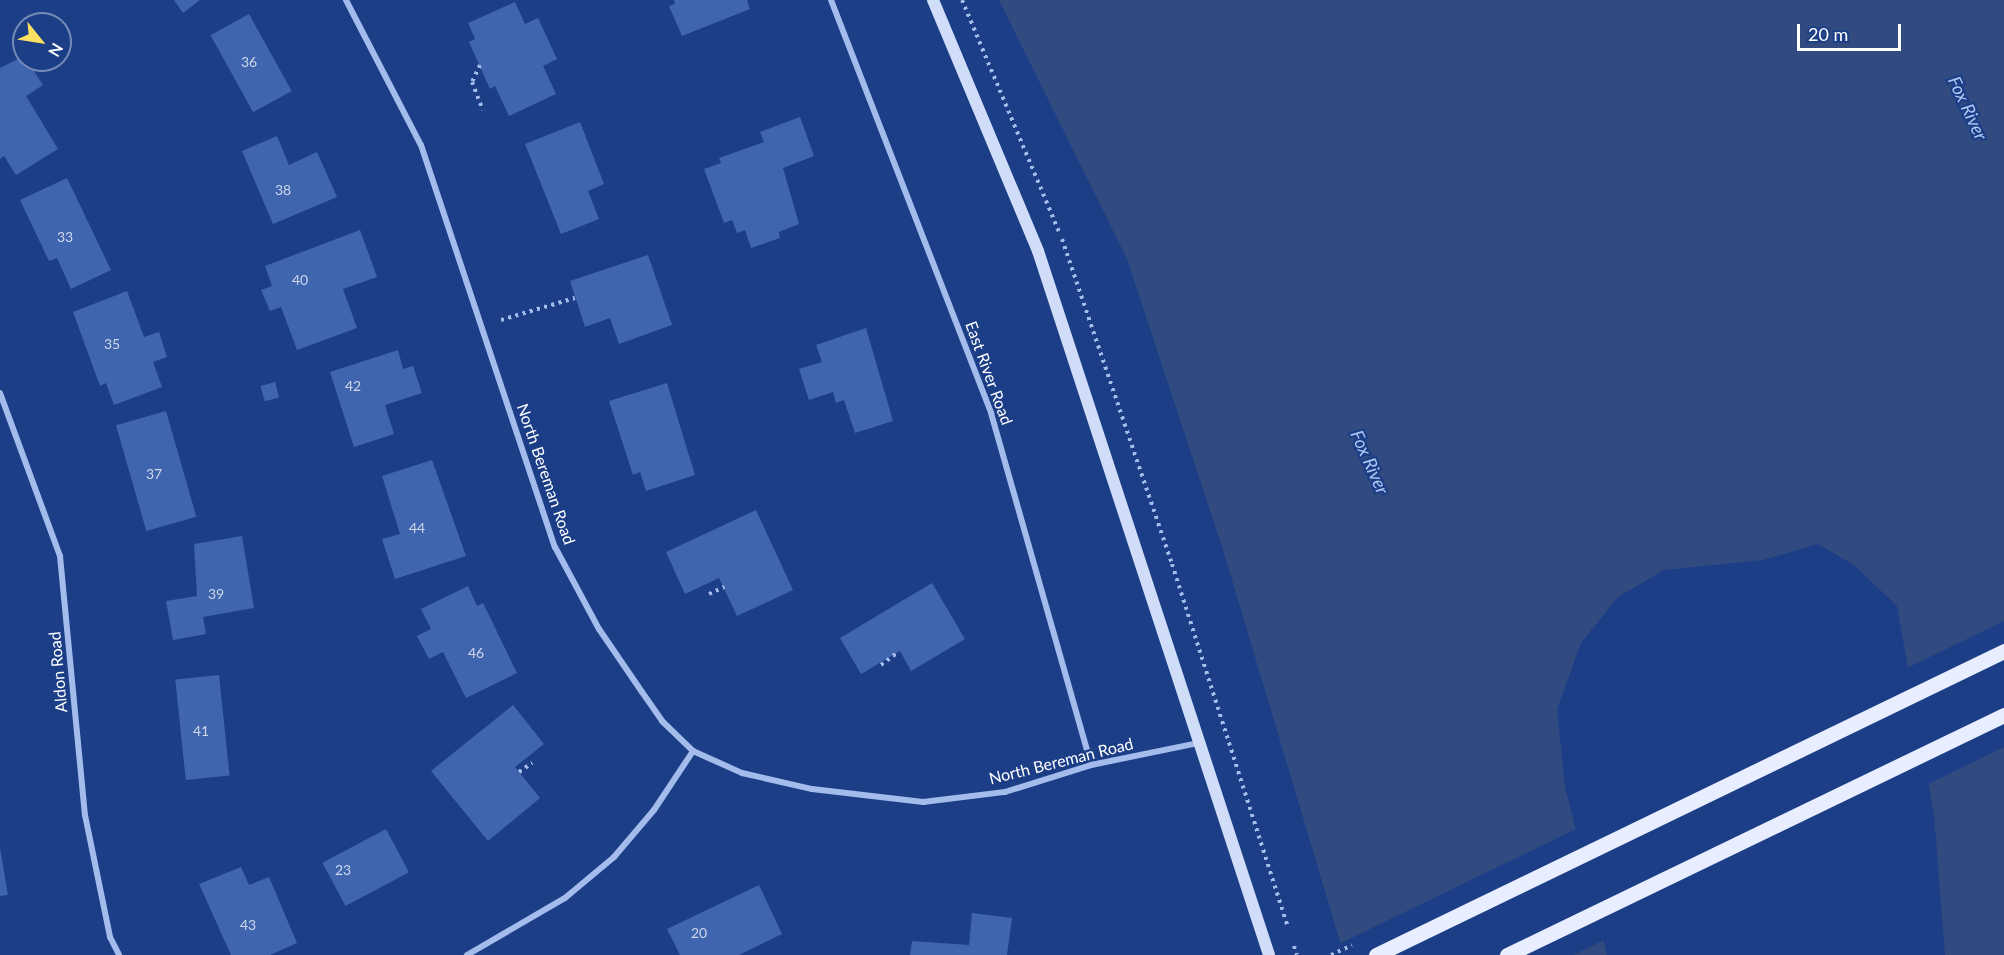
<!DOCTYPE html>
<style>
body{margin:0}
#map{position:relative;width:2004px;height:955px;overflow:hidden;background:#1b3e87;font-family:Lato,sans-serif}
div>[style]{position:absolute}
.water>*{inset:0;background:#314b81}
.pier>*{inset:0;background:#1b3e87}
.building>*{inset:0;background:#3f65ae;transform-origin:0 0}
.path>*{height:4px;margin-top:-2px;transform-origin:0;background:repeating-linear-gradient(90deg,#a3bcec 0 3px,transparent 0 7.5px)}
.street>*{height:6px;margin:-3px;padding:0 3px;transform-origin:3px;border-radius:3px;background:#a3bcec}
.secondary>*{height:12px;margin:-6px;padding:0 6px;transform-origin:6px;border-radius:6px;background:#cfddf9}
.primary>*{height:15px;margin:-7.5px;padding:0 7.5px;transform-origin:7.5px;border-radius:7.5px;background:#e8eeff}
span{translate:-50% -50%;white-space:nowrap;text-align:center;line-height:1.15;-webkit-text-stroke:4.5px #1b3e87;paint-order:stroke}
.number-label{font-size:14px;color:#cfd8eb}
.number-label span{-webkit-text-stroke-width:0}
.street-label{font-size:16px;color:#fff}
.water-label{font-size:18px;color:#afc7f3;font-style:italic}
.north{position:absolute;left:12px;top:12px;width:60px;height:60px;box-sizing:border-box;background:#1b3e87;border:2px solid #768bb7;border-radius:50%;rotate:120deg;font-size:16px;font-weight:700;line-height:24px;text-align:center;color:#fff}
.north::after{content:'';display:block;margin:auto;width:21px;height:27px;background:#fde060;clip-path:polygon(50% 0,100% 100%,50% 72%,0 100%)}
.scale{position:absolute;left:1797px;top:24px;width:104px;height:27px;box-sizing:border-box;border:3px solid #fff;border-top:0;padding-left:8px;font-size:18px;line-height:21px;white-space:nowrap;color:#fff;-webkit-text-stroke:4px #1b3e87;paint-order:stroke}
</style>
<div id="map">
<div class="water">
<i style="clip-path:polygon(999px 0,2004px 0,2004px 955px,1945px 955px,1934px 815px,1897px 606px,1854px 565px,1818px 544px,1763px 560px,1664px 570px,1618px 597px,1581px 643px,1557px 709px,1565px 787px,1607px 955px,1344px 955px,1224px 553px,1127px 259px)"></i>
</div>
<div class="pier">
<i style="clip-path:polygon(2004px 621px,2004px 747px,1926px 785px,1905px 669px)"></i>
<i style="clip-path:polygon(1578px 828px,1606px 939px,1574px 955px,1341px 955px,1337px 945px)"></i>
</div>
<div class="building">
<i style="clip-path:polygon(174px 0,200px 0,183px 13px)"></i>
<i style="clip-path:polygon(674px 0,747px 0,750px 9px,682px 36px,669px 6px,675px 4px)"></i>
<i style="clip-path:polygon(515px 2px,525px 24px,538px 18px,557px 59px,543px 66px,556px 94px,509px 116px,495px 86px,490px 89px,469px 42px,475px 39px,468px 23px)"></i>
<i style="left:249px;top:14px;width:88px;height:44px;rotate:61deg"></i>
<i style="clip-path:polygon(24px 56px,43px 85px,26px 96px,58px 149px,16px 175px,4px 156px,0 159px,0 68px)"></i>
<i style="clip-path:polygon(800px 117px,814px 156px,783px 168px,799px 224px,779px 232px,780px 238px,751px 248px,745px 230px,737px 233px,732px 220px,724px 223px,704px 169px,721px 163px,719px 158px,764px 142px,760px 132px)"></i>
<i style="clip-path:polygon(580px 122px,604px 184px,588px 191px,599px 219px,561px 234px,525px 144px)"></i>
<i style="clip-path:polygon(277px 136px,289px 165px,317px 152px,337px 197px,273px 224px,242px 151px)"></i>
<i style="clip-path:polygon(67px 178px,111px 270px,71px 289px,57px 258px,49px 261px,20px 200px)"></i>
<i style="clip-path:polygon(360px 230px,377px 277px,343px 289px,357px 328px,297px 350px,281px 307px,270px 311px,261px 290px,272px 286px,265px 266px)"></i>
<i style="clip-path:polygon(648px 255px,672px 325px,619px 344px,610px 318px,585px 327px,570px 281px)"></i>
<i style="clip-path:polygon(127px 291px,144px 337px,159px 332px,167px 357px,153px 362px,162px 387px,114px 405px,106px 383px,100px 386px,73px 312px)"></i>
<i style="clip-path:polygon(866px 328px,893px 421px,855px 433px,844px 400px,836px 403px,833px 392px,809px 400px,799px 369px,822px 362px,816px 345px)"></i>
<i style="clip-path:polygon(398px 350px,403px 369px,413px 366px,422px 393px,385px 405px,394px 434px,354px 447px,330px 372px)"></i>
<i style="left:275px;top:382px;width:16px;height:15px;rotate:75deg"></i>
<i style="clip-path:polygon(667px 383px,695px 475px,646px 491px,640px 472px,633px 475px,609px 401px)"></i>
<i style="left:166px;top:411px;width:110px;height:52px;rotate:74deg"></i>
<i style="clip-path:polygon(432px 460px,466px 556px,395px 579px,382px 539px,400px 534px,382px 476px)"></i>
<i style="clip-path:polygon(756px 510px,793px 590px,737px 616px,719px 578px,685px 594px,666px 552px)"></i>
<i style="clip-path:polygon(242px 536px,254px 608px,203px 617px,206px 634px,173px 640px,166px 601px,197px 596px,194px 544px)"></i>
<i style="clip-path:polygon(932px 583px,965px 639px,911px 671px,900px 651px,861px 674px,840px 638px)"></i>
<i style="clip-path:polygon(468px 586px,477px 606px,483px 603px,517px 673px,466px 698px,443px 652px,429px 659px,417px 636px,431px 629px,421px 609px)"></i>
<i style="left:219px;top:675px;width:101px;height:44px;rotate:84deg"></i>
<i style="clip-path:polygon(513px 705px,544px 744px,515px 767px,540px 798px,488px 841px,431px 771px)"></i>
<i style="left:386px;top:829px;width:49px;height:72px;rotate:62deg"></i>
<i style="clip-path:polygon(0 848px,8px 895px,0 896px)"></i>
<i style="clip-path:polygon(241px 867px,249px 885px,269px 877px,297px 943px,270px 955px,231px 955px,199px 884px)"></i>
<i style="clip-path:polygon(759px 885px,782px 934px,739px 955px,680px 955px,667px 929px)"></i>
<i style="clip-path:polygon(972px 913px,1012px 918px,1007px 955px,910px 955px,912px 941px,969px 945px)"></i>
</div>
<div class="path">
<i style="left:962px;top:0;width:251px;rotate:67.3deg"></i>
<i style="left:480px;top:65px;width:19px;rotate:115deg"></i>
<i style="left:472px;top:82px;width:30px;rotate:69deg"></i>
<i style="left:1062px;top:239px;width:343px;rotate:71.3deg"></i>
<i style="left:1172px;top:564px;width:381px;rotate:72.3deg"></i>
<i style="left:501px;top:320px;width:77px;rotate:-16.6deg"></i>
<i style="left:709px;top:594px;width:17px;rotate:-25deg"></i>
<i style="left:881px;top:665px;width:20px;rotate:-37deg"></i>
<i style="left:519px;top:772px;width:16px;rotate:-35deg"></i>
<i style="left:1294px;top:946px;width:9px;rotate:72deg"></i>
<i style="left:1331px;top:955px;width:23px;rotate:-25deg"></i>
</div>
<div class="street">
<i style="left:346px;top:0;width:163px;rotate:62.7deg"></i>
<i style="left:421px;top:145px;width:424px;rotate:71.6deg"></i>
<i style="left:555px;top:547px;width:93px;rotate:61.8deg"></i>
<i style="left:599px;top:629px;width:76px;rotate:55.7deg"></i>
<i style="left:642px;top:692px;width:35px;rotate:55deg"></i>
<i style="left:662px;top:721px;width:43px;rotate:44.1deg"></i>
<i style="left:693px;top:751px;width:54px;rotate:24.2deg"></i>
<i style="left:742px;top:773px;width:72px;rotate:12.9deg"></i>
<i style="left:812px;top:789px;width:112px;rotate:6.7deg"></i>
<i style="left:923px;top:802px;width:83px;rotate:-7deg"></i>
<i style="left:1005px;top:792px;width:90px;rotate:-17.4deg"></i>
<i style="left:1091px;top:765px;width:109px;rotate:-11.6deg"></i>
<i style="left:831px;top:0;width:443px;rotate:68.8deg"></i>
<i style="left:991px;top:413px;width:366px;rotate:74.1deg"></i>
<i style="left:0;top:393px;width:174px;rotate:69.8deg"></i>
<i style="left:60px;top:556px;width:260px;rotate:84.5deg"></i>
<i style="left:85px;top:815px;width:125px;rotate:78.4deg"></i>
<i style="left:110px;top:937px;width:20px;rotate:63deg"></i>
<i style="left:467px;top:955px;width:113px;rotate:-30.2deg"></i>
<i style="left:565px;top:898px;width:64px;rotate:-39.9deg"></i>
<i style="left:614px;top:857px;width:62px;rotate:-49.6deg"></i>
<i style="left:654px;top:810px;width:71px;rotate:-56.5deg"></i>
</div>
<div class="secondary">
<i style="left:933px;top:0;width:272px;rotate:67.3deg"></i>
<i style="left:1038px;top:251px;width:741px;rotate:71.83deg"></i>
</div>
<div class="primary">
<i style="left:1376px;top:955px;width:698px;rotate:-25.83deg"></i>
<i style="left:1507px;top:955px;width:552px;rotate:-25.78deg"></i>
</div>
<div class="number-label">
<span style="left:249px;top:62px">36</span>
<span style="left:283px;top:190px">38</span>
<span style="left:65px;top:237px">33</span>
<span style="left:300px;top:280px">40</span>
<span style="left:112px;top:344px">35</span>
<span style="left:353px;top:386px">42</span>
<span style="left:154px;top:474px">37</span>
<span style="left:417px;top:528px">44</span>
<span style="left:216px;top:594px">39</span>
<span style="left:476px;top:653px">46</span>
<span style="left:201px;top:731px">41</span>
<span style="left:343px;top:870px">23</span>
<span style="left:248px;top:925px">43</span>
<span style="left:699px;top:933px">20</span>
</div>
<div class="street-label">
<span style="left:989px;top:373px;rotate:70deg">East River Road</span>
<span style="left:546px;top:474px;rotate:71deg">North Bereman Road</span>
<span style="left:58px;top:672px;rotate:-95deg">Aldon Road</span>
<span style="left:1061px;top:761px;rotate:-14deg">North Bereman Road</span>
</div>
<div class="water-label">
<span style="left:1968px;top:108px;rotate:65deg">Fox River</span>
<span style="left:1370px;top:462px;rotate:66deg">Fox River</span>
</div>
<div class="north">N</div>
<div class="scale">20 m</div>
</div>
